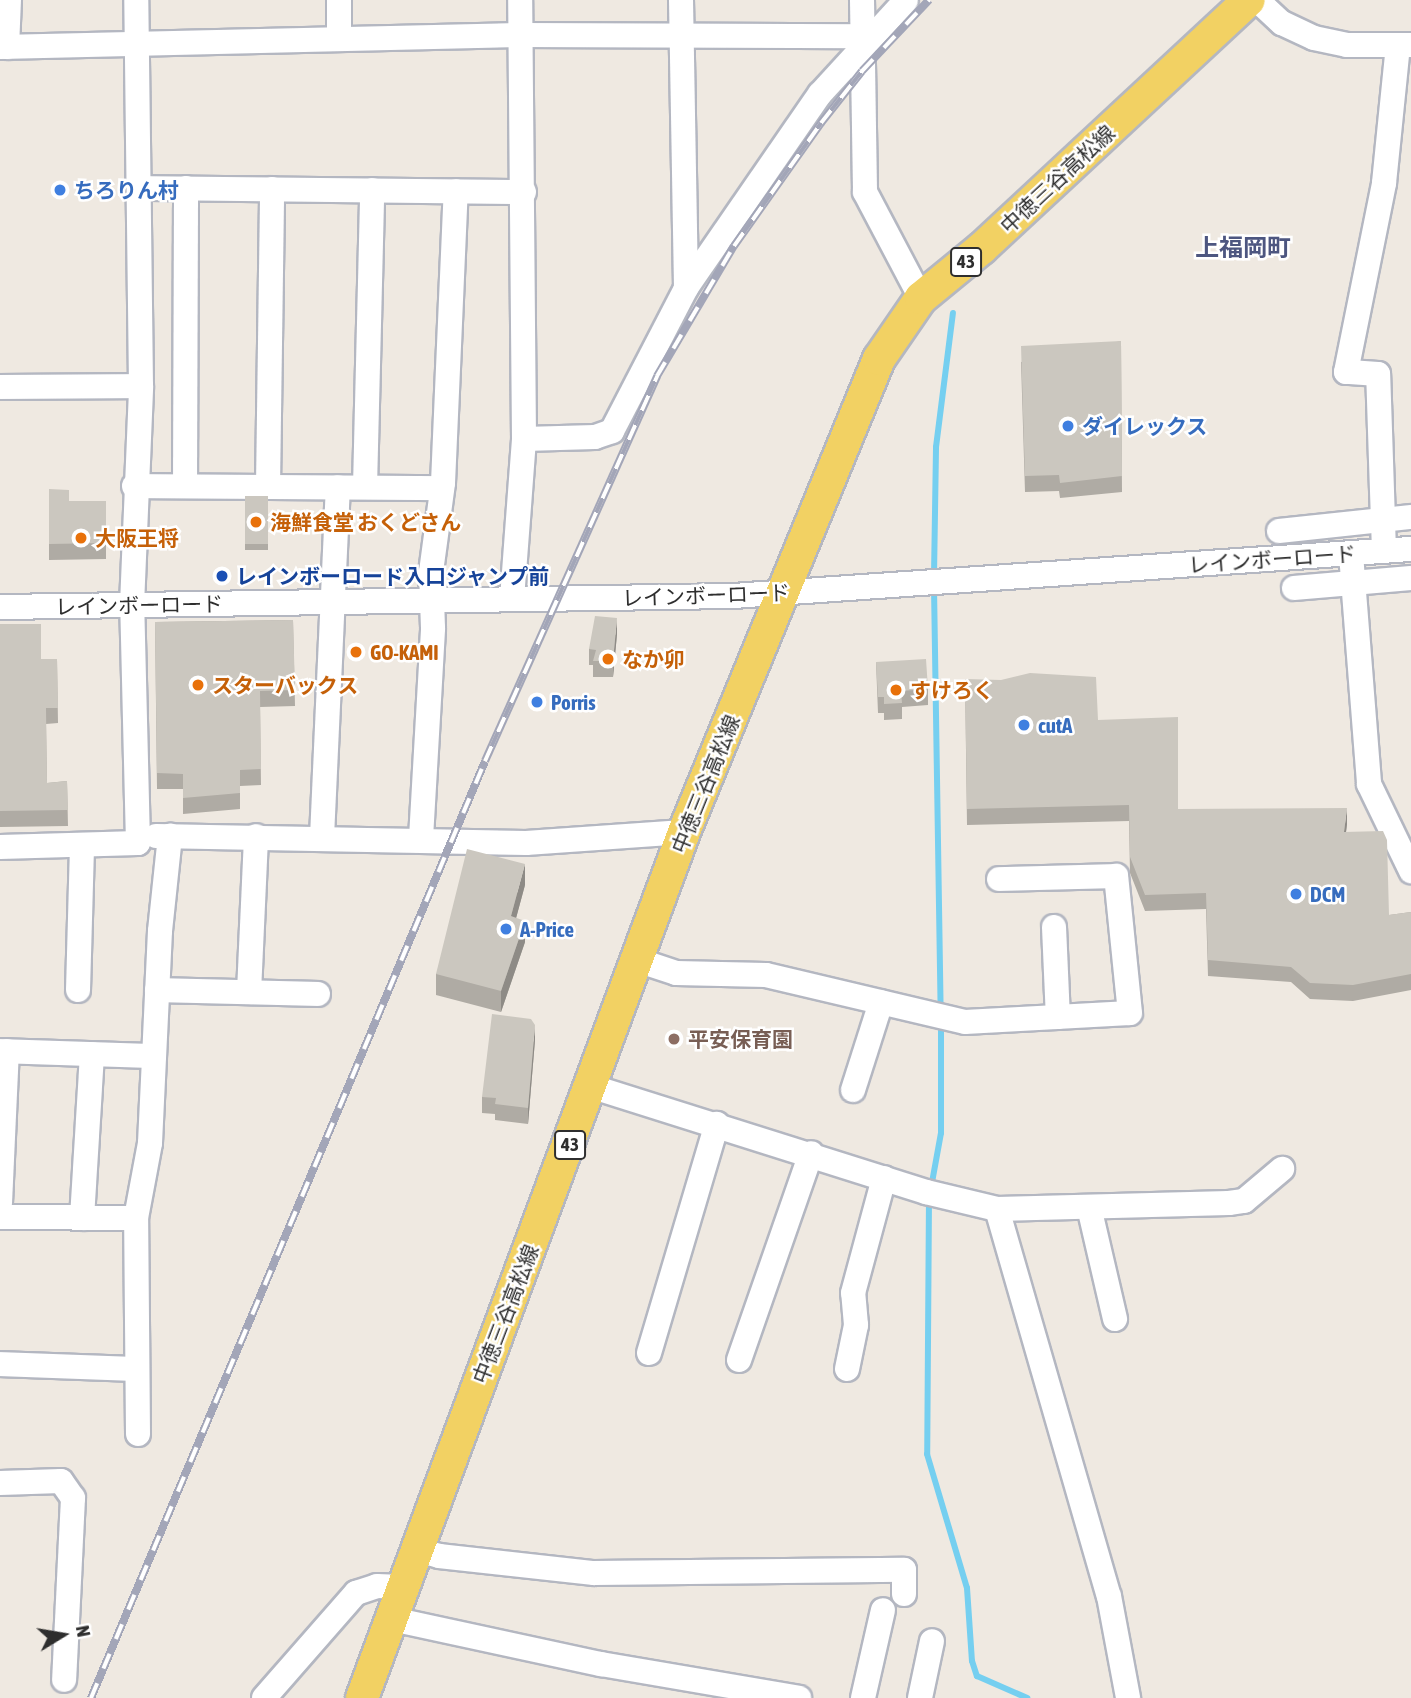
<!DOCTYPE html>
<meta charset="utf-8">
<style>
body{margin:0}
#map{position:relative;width:1411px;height:1698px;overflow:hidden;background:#efe9e1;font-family:"Asap Condensed","Noto Sans JP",sans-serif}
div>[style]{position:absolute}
.stream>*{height:6px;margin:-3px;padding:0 3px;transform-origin:3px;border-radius:3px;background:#75cff0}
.roads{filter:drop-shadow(2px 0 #b4b7c1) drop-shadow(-2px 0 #b4b7c1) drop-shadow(0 2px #b4b7c1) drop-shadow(0 -2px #b4b7c1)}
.minor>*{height:24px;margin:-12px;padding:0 12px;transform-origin:12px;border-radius:12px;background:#fff}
.major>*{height:32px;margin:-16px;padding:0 16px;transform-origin:16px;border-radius:16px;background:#f2d163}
.rail>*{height:8px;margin-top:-4px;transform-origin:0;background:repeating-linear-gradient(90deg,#fff 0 16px,#a3a6b8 0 32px);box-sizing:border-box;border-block:2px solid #a3a6b8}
.wall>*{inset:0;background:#afaba4;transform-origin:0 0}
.shaded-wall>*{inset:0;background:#8e8b86}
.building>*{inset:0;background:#cbc7bf;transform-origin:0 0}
.dots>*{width:19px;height:19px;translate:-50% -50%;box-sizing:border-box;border:4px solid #fff;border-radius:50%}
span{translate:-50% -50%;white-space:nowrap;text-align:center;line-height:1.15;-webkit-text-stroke:5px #fff;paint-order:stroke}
.shield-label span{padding:2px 5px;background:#fff;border:2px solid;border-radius:5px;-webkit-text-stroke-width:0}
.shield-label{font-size:19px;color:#2e2e2e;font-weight:700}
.street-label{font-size:21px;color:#2e2e2e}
.shop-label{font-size:21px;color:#366cbe;font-weight:700}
.left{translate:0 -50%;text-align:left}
.food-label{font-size:21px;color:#c56008;font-weight:700}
.transit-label{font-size:21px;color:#164399;font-weight:700}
.education-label{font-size:21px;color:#785e54;font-weight:700}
.quarter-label{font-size:24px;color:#4d5680;font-weight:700}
.north{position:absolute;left:28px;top:1600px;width:70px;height:70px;-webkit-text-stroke:5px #fff;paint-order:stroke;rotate:79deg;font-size:19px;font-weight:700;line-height:28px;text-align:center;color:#2e2e2e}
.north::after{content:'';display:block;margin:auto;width:24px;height:32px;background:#2e2e2e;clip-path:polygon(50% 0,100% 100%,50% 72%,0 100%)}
</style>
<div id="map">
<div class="stream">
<i style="left:934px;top:576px;width:129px;rotate:-89.1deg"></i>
<i style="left:936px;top:447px;width:135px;rotate:-82.8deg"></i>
<i style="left:934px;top:587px;width:423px;rotate:89.1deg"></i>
<i style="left:931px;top:1188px;width:56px;rotate:-79.7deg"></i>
<i style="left:941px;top:1133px;width:112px;rotate:-90deg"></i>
<i style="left:929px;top:1198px;width:256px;rotate:90.4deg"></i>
<i style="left:927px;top:1454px;width:140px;rotate:73.4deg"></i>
<i style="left:967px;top:1588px;width:73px;rotate:86.1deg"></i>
<i style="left:972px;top:1661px;width:16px;rotate:72deg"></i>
<i style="left:977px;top:1676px;width:55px;rotate:23.7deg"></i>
</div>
<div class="roads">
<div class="minor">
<i style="left:681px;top:0;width:288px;rotate:89deg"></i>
<i style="left:862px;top:0;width:192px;rotate:89.1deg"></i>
<i style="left:865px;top:192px;width:120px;rotate:62.2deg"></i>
<i style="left:1257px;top:0;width:34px;rotate:43deg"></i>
<i style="left:1282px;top:23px;width:35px;rotate:25deg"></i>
<i style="left:1314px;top:38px;width:34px;rotate:12deg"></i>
<i style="left:1347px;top:45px;width:64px"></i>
<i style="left:339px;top:39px;width:39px;rotate:-90deg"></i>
<i style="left:0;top:47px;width:520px;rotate:-1.32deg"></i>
<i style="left:520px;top:35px;width:343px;rotate:0.2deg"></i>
<i style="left:7px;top:47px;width:47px;rotate:-87.6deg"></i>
<i style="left:140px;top:188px;width:384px;rotate:0.6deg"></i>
<i style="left:0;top:387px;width:141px;rotate:-0.4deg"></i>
<i style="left:524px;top:439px;width:71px;rotate:-1.6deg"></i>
<i style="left:595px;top:437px;width:18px;rotate:-19deg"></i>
<i style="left:612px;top:431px;width:161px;rotate:-62.6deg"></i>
<i style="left:686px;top:288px;width:236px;rotate:-55.4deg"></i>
<i style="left:820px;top:94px;width:127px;rotate:-47.5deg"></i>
<i style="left:185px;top:485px;width:297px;rotate:-89.8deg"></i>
<i style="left:134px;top:486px;width:308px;rotate:0.4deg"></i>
<i style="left:268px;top:486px;width:297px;rotate:-89.2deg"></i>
<i style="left:365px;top:487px;width:297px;rotate:-88.6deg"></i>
<i style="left:1279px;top:531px;width:133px;rotate:-6.1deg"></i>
<i style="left:1384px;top:551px;width:177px;rotate:-91.9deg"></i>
<i style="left:1378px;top:374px;width:32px;rotate:-176deg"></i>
<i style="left:1346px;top:372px;width:193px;rotate:-78.6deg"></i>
<i style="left:1384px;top:183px;width:138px;rotate:-84.2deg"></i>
<i style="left:1351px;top:554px;width:231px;rotate:85.5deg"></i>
<i style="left:1369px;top:784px;width:97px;rotate:64.2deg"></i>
<i style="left:1294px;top:588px;width:117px;rotate:-4.9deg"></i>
<i style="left:512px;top:599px;width:160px;rotate:-85.7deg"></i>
<i style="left:524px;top:439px;width:439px;rotate:-90.5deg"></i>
<i style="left:0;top:607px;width:733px;rotate:-0.86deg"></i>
<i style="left:733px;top:596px;width:680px;rotate:-3.97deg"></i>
<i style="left:156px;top:836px;width:370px;rotate:1.1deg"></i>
<i style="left:526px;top:843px;width:158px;rotate:-4deg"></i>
<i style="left:322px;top:837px;width:350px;rotate:-87.4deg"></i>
<i style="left:421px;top:838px;width:210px;rotate:-86.7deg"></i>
<i style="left:433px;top:628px;width:56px;rotate:-92deg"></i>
<i style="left:431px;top:572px;width:90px;rotate:-82.3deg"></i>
<i style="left:443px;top:483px;width:292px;rotate:-87.5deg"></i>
<i style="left:0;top:847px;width:138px;rotate:-1.7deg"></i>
<i style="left:138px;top:843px;width:238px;rotate:-91.4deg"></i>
<i style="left:132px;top:605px;width:219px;rotate:-87.6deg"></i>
<i style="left:141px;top:386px;width:386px;rotate:-90.7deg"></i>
<i style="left:1054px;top:927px;width:90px;rotate:87.5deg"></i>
<i style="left:637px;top:960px;width:41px;rotate:18.4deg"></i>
<i style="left:676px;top:973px;width:90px;rotate:1.3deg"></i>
<i style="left:766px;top:975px;width:204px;rotate:13.3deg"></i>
<i style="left:965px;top:1022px;width:165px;rotate:-3.1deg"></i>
<i style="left:1130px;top:1013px;width:138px;rotate:-95.8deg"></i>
<i style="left:1116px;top:876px;width:117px;rotate:178.5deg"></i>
<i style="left:78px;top:990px;width:145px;rotate:-88.4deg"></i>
<i style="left:157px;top:990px;width:161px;rotate:1.4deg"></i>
<i style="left:249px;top:992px;width:156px;rotate:-87.4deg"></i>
<i style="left:0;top:1051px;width:154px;rotate:1.9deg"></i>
<i style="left:593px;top:1087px;width:349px;rotate:17.5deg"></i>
<i style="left:926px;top:1192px;width:73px;rotate:13.5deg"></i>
<i style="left:997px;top:1209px;width:232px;rotate:-1.5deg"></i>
<i style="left:1229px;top:1203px;width:15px;rotate:-8deg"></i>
<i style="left:1244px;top:1201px;width:50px;rotate:-40.1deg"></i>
<i style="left:853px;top:1090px;width:92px;rotate:-72.3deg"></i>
<i style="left:0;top:1203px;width:152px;rotate:-87.4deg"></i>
<i style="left:1089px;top:1207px;width:115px;rotate:76.9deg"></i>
<i style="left:997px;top:1209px;width:403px;rotate:73.9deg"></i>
<i style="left:1109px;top:1596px;width:104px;rotate:79.4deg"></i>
<i style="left:0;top:1217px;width:136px;rotate:0.4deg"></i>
<i style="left:82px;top:1218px;width:164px;rotate:-86.5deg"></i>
<i style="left:649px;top:1353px;width:239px;rotate:-73.5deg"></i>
<i style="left:739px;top:1360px;width:219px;rotate:-70.8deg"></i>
<i style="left:0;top:1364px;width:137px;rotate:2.1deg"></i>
<i style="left:847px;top:1369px;width:45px;rotate:-78.4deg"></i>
<i style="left:856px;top:1325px;width:32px;rotate:-95deg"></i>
<i style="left:853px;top:1293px;width:119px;rotate:-74.9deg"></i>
<i style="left:138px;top:1434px;width:216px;rotate:-90.5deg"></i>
<i style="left:136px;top:1218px;width:76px;rotate:-79.4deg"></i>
<i style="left:150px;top:1143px;width:212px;rotate:-87.3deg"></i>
<i style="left:160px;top:931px;width:96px;rotate:-84deg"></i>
<i style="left:0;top:1483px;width:61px;rotate:-1.9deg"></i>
<i style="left:61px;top:1481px;width:21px;rotate:55deg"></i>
<i style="left:73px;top:1498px;width:182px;rotate:92.8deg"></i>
<i style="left:417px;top:1550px;width:23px;rotate:15deg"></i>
<i style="left:439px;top:1556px;width:156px;rotate:6.3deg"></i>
<i style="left:594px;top:1573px;width:310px;rotate:-0.6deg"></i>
<i style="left:904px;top:1570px;width:24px;rotate:90deg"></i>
<i style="left:392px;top:1619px;width:214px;rotate:12.2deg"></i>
<i style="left:601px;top:1664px;width:201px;rotate:9.7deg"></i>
<i style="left:264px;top:1698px;width:140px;rotate:-48.8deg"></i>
<i style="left:356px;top:1593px;width:22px;rotate:-18deg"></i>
<i style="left:377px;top:1586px;width:25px;rotate:2deg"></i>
<i style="left:863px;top:1698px;width:90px;rotate:-77.2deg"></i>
<i style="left:920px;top:1698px;width:58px;rotate:-78.1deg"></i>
</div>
<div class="major">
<i style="left:362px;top:1698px;width:924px;rotate:-69.6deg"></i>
<i style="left:684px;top:832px;width:512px;rotate:-67.6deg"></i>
<i style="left:879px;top:359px;width:74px;rotate:-55.5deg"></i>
<i style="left:921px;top:298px;width:79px;rotate:-39.3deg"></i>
<i style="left:982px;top:248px;width:364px;rotate:-42.9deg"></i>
</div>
</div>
<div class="rail">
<i style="left:91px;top:1698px;width:1016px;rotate:-67.19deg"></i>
<i style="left:485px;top:761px;width:422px;rotate:-65.9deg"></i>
<i style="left:657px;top:376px;width:151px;rotate:-59.4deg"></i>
<i style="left:734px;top:246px;width:151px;rotate:-54.7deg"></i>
<i style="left:821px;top:123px;width:66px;rotate:-51.7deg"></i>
<i style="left:862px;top:71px;width:98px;rotate:-46.7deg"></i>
</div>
<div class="wall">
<i style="clip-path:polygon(1121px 341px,1122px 492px,1060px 498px,1059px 491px,1025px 492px,1021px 362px)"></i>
<i style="clip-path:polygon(49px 489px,69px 501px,106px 501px,106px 559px,49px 560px)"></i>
<i style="left:245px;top:496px;width:23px;height:54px"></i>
<i style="clip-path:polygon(293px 620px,295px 706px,260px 707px,261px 785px,240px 786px,240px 809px,183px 814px,183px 789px,157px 789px,155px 622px)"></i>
<i style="clip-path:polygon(0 624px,41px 659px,57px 659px,58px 723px,46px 724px,47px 783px,67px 781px,68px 826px,0 827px)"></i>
<i style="clip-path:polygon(617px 634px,613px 677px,593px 677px,593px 665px,589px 665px,589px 649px)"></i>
<i style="clip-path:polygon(876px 662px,928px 689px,928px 705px,902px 707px,902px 719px,884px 720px,884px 713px,878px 713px)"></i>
<i style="clip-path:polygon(965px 679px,1098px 720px,1178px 809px,1347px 824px,1346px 832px,1389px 915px,1411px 912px,1411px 990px,1353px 1001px,1310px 999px,1291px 982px,1208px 976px,1206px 909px,1145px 911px,1130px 873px,1129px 821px,967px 825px)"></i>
<i style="clip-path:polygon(525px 885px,516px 918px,525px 942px,501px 1012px,436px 995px,436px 974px)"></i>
<i style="clip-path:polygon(535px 1040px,528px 1124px,495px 1120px,495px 1114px,482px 1113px,482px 1097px)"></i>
</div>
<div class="shaded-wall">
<i style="clip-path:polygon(617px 618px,617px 634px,613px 677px,613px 661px)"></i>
<i style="clip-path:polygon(1347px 808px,1347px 824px,1344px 848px,1344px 832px)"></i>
<i style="clip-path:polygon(525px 864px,525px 885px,511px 937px,511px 916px)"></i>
<i style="clip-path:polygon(525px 921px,525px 942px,501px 1012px,501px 991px)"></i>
<i style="clip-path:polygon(535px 1025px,535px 1040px,528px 1124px,528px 1108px)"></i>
</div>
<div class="building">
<i style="clip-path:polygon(1121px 341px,1122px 476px,1060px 483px,1059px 475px,1025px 476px,1021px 346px)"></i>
<i style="clip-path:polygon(49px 489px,69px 490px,69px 501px,106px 501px,106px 543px,49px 544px)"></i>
<i style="left:245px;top:496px;width:23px;height:48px"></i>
<i style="clip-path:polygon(595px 616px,617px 618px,613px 661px,593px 661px,596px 650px,589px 649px)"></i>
<i style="clip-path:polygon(293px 620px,295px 690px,260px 691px,261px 769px,240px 770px,240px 793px,183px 798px,183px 774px,157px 773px,155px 622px)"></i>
<i style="clip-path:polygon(0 624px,41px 624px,41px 659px,57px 659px,58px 708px,46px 708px,47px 783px,67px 781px,68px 810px,0 811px)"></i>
<i style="clip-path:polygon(926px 659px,928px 689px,901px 691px,902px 703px,884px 704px,884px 697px,878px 697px,876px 662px)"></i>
<i style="clip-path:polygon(1030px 673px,1096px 677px,1098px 720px,1178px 717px,1178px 809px,1347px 808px,1344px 832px,1383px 831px,1387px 840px,1389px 915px,1411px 912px,1411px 974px,1353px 985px,1310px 983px,1291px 967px,1208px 960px,1206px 893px,1145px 895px,1130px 857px,1129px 805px,967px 809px,965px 679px,1001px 680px)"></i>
<i style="clip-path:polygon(467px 849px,525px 864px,511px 916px,525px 921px,501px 991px,436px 974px)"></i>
<i style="clip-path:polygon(492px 1014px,531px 1019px,535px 1025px,528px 1108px,495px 1104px,496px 1098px,482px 1097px)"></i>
</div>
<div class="dots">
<i style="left:60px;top:190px;background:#3f7fe0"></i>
<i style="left:1068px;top:426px;background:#3f7fe0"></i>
<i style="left:256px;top:522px;background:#e8710a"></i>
<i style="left:81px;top:538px;background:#e8710a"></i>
<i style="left:222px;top:576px;background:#1a4fb4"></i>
<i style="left:356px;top:652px;background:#e8710a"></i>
<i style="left:608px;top:659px;background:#e8710a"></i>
<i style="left:198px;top:685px;background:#e8710a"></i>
<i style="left:896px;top:690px;background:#e8710a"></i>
<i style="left:537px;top:702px;background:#3f7fe0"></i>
<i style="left:1024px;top:725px;background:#3f7fe0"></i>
<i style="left:1296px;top:894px;background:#3f7fe0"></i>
<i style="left:506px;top:929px;background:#3f7fe0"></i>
<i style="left:674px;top:1039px;background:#8d6e63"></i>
</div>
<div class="shield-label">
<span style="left:966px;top:262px">43</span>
<span style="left:570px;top:1145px">43</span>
</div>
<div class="street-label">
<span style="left:1057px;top:179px;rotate:-43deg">中徳三谷高松線</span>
<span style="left:1272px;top:559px;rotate:-4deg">レインボーロード</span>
<span style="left:706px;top:595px;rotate:-2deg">レインボーロード</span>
<span style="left:139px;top:605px;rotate:-1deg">レインボーロード</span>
<span style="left:705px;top:784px;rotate:-68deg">中徳三谷高松線</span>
<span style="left:505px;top:1314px;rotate:-69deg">中徳三谷高松線</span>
</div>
<div class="shop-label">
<span class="left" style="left:74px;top:190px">ちろりん村</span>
<span class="left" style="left:1082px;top:426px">ダイレックス</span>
<span class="left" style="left:551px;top:702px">Porris</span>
<span class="left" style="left:1038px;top:725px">cutA</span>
<span class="left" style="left:1310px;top:894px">DCM</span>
<span class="left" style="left:520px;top:929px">A-Price</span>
</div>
<div class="food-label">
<span class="left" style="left:270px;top:522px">海鮮食堂 おくどさん</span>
<span class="left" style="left:95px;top:538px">大阪王将</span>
<span class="left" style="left:370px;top:652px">GO-KAMI</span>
<span class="left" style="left:622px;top:659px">なか卯</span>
<span class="left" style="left:212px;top:685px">スターバックス</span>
<span class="left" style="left:910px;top:690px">すけろく</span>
</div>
<div class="transit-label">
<span class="left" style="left:236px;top:576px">レインボーロード入口ジャンプ前</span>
</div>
<div class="education-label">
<span class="left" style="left:688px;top:1039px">平安保育園</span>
</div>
<div class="quarter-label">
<span style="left:1243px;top:248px">上福岡町</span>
</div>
<div class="north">N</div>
</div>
